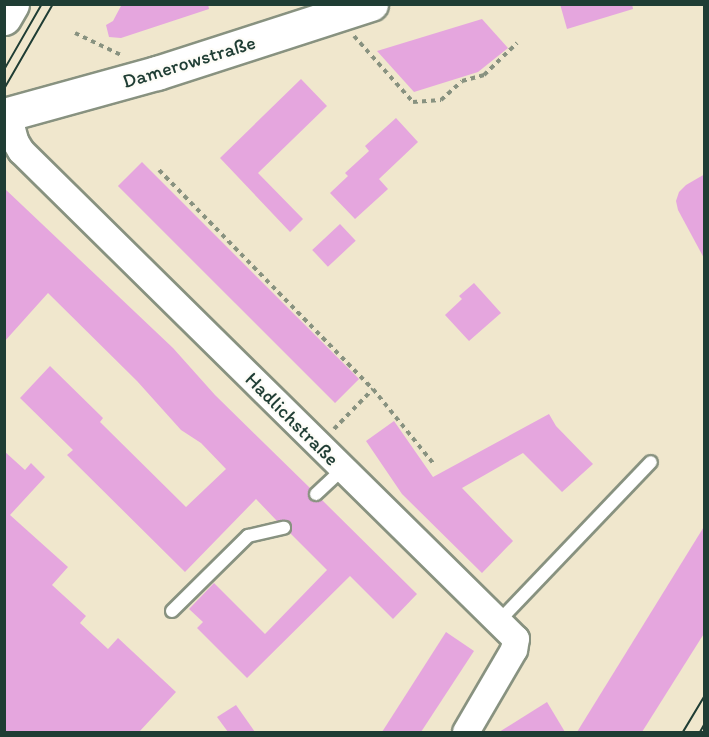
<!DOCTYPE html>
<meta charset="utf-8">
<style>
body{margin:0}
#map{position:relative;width:709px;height:737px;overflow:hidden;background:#f0e7cd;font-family:Itim,sans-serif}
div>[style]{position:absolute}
.building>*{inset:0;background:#e5a6de;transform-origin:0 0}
.path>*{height:4px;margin-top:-2px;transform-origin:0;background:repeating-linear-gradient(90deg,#889280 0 4.5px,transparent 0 9px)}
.roads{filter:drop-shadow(2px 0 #889280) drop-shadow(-2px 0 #889280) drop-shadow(0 2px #889280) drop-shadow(0 -2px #889280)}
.lane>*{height:12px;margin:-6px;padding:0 6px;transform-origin:6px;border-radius:6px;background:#fff}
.street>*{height:26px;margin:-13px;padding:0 13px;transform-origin:13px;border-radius:13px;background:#fff}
.secondary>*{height:33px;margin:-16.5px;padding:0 16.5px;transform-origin:16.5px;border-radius:16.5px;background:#fff}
.tram>*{height:1.5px;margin:-0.75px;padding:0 0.75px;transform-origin:0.75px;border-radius:0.75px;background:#1f3d34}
span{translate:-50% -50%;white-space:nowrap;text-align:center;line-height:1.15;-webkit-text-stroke:4.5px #fdfcf7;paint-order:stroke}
.street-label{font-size:20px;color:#1f3d34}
.frame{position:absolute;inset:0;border:6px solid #1f3d34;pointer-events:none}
</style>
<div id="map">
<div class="building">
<i style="clip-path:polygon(122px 4px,208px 4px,209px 9px,121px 38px,109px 37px,106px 25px,113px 21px)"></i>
<i style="clip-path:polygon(560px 4px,632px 4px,633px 9px,567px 29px)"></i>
<i style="clip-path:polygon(482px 19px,508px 48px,478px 72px,414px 92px,377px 51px)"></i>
<i style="clip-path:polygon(301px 79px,327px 106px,258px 173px,303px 219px,290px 232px,220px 158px)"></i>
<i style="clip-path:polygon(396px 118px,418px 142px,379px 179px,388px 189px,355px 219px,330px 193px,348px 176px,345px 173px,369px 151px,365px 146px)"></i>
<i style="left:142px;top:162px;width:307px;height:34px;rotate:45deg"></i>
<i style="clip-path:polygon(705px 174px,705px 260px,678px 210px,676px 201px,679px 192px,686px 185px)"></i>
<i style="clip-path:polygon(4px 188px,173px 348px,215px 395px,310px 488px,308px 495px,310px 500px,317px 502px,322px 500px,417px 594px,393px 619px,350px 576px,247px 678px,197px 628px,203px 622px,189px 609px,214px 583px,265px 634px,327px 570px,290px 533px,292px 527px,290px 522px,277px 521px,256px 499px,185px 572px,67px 455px,73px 450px,20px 398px,50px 366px,103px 418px,100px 422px,186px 507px,226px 469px,201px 443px,181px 430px,137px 381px,48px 293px,4px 342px)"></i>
<i style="left:340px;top:224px;width:23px;height:38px;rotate:47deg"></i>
<i style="clip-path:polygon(474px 283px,501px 313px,469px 341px,445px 315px,462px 299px,459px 296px)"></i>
<i style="clip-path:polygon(549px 414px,556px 426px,593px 464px,562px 492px,523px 453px,462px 488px,513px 541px,482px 573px,402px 494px,366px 441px,394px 421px,433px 477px)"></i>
<i style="clip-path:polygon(4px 451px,25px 470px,31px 463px,45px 477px,10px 515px,68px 567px,52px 585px,86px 616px,80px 623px,108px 649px,118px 638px,176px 692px,139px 732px,4px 732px)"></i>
<i style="clip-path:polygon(705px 525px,705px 632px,642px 732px,577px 732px)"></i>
<i style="clip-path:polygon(446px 632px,474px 651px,421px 732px,382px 732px)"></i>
<i style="clip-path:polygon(547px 702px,565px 732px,499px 732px)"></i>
<i style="clip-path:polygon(236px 705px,255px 732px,228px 732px,217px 717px)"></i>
</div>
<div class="path">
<i style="left:75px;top:33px;width:51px;rotate:25.6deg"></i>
<i style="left:354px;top:36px;width:89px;rotate:48.2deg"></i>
<i style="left:413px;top:102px;width:28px;rotate:-4deg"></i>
<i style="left:441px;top:100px;width:28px;rotate:-42deg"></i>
<i style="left:462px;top:81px;width:23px;rotate:-15deg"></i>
<i style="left:484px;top:75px;width:46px;rotate:-44.1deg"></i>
<i style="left:159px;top:170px;width:306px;rotate:45.7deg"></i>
<i style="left:373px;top:389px;width:95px;rotate:51deg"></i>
<i style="left:334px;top:429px;width:56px;rotate:-45.7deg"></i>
</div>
<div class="roads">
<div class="lane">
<i style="left:316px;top:494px;width:37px;rotate:-43deg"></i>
<i style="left:172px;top:611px;width:107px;rotate:-44.6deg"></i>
<i style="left:248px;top:536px;width:37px;rotate:-13deg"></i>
<i style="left:498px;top:622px;width:221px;rotate:-46.3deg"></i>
</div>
<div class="street">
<i style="left:8px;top:114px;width:28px;rotate:75deg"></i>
<i style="left:15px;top:141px;width:12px;rotate:59deg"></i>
<i style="left:21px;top:151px;width:695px;rotate:44.59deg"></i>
<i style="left:516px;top:639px;width:11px;rotate:100deg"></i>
<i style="left:514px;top:650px;width:95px;rotate:120.3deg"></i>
</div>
<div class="secondary">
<i style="left:4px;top:18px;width:16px;rotate:-60deg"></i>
<i style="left:4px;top:115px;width:159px;rotate:-15.4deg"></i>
<i style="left:157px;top:73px;width:225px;rotate:-17.9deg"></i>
</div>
</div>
<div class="tram">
<i style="left:4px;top:70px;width:76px;rotate:-60.1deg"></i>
<i style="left:4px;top:89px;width:98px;rotate:-60deg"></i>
<i style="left:683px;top:732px;width:41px;rotate:-59deg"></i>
<i style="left:700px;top:732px;width:8px;rotate:-60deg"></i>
</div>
<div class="street-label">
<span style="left:189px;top:62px;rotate:-17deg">Damerowstraße</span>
<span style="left:292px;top:419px;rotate:45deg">Hadlichstraße</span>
</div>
<div class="frame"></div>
</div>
